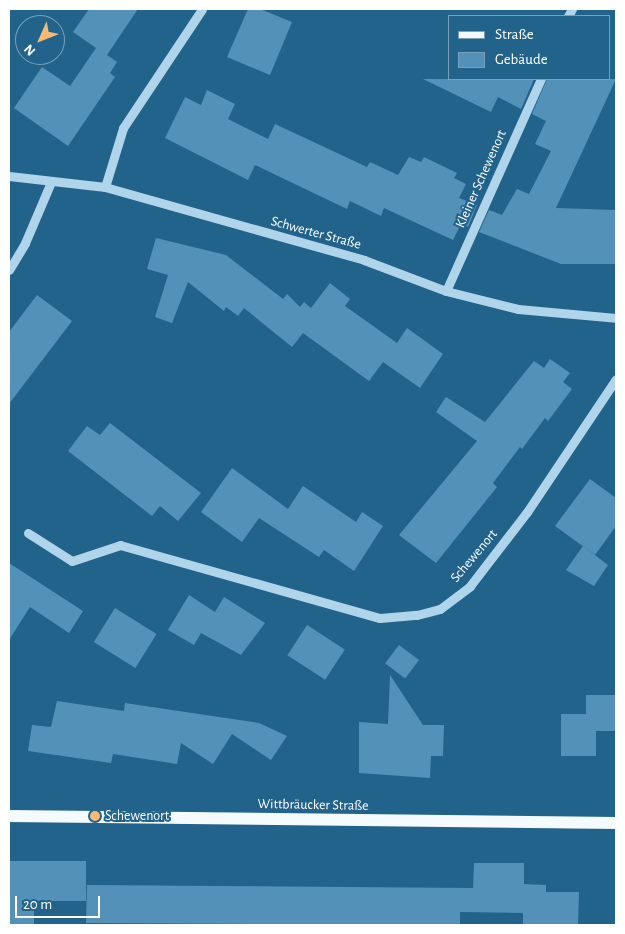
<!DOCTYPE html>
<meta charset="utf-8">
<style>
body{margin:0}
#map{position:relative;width:625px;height:934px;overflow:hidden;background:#22638c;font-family:"Alegreya Sans",sans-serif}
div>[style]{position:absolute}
.building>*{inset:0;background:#5391b8;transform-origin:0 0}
.minor>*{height:9px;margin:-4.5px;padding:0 4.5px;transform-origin:4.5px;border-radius:4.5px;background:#b0d5eb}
.major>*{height:12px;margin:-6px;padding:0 6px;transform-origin:6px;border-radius:6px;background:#f5fafe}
.dots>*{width:14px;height:14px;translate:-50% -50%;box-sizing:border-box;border:2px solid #22638c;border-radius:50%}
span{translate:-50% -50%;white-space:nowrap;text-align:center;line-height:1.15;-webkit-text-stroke:4px #22638c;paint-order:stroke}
.street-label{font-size:14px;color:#fff}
.poi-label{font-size:14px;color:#fff}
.left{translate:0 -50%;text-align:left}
.frame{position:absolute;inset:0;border:10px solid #fff;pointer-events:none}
.legend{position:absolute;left:448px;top:15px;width:162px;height:65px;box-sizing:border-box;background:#22638c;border:1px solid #7aa1ba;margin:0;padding:6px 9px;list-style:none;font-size:15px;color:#fff}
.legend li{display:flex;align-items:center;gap:10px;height:25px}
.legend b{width:25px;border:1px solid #7aa1ba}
.north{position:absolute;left:15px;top:15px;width:50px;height:50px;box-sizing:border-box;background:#22638c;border:1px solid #7aa1ba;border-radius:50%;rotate:226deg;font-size:14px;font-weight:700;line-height:20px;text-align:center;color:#fff}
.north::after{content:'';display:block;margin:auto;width:18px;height:22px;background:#f8ba72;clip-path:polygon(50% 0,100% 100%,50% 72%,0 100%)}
.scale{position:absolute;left:15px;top:896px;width:85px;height:22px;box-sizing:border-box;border:2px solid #fff;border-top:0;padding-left:6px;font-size:15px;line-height:18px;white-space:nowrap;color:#fff;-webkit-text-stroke:4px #22638c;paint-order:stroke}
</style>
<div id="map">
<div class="building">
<i style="clip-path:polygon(89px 9px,138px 9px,107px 55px,117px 62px,110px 73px,115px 77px,68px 146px,14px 108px,42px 67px,70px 86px,96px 48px,73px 32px)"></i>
<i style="clip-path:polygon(248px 9px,260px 9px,292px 22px,270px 75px,227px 57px)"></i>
<i style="clip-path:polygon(423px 79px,534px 79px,521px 109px,498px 97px,491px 112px)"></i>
<i style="clip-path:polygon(547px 79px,616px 79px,556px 208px,616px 210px,616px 264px,561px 264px,479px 232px,489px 210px,502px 215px,517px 189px,529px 194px,551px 151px,535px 144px,546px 121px,532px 114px)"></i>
<i style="clip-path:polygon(207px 90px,235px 104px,228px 119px,268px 139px,275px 124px,367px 167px,370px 162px,398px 175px,409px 157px,421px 162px,424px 157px,457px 173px,454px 178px,466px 184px,459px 198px,477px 205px,468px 227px,461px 224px,453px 240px,384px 208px,381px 216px,350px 201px,347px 209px,255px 165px,248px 180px,165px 138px,185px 97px,201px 105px)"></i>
<i style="clip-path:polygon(156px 238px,226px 255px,283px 299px,287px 294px,300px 307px,304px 302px,311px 308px,330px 283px,350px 299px,345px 306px,397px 343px,407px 328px,443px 354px,420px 388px,383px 362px,369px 381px,303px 333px,292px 347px,244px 308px,238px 316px,226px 307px,224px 311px,188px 282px,172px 323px,155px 317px,168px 275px,147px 269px)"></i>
<i style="clip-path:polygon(37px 295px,72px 321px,9px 404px,9px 332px)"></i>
<i style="clip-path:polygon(550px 359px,570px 373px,563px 382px,572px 389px,548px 421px,545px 418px,522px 449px,520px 447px,493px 483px,497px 487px,436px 563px,399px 535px,477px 441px,436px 412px,446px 397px,485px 422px,534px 361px,544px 368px)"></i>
<i style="clip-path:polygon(110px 423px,201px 493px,178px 521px,160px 506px,152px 516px,68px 451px,87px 426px,100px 435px)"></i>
<i style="clip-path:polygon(232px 468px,288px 509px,303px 486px,356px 522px,362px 512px,383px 526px,354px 571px,324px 550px,319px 557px,259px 518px,242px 542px,201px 512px)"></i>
<i style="clip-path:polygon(590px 479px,616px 498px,616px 526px,595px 555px,555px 526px)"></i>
<i style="clip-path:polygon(583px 546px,608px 565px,594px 586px,566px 570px)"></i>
<i style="clip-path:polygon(9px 563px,83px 611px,69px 633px,30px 607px,9px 640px)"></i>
<i style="clip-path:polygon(189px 595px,215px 612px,224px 597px,265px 623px,241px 655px,201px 633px,194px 645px,168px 630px)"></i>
<i style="left:115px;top:608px;width:49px;height:40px;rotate:32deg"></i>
<i style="left:307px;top:625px;width:45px;height:36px;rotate:33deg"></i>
<i style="left:399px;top:645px;width:25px;height:23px;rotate:37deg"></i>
<i style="clip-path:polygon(390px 675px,423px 725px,444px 725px,443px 756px,431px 756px,430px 778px,359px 773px,359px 722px,388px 724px)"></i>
<i style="clip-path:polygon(586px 695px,616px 695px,616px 731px,596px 731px,596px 756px,561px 756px,561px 714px,586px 714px)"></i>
<i style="clip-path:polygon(57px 701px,124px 711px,125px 703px,259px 723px,287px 736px,271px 760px,232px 734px,213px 764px,181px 743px,177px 764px,113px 754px,111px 763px,28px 751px,32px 725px,51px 727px)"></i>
<i style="clip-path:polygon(9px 861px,86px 861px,86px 901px,34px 901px,34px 925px,9px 925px)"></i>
<i style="clip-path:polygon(474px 863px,524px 863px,524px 884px,546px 885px,546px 892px,579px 892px,578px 925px,523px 925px,523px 913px,460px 912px,460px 925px,86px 923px,87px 885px,473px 888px)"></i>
</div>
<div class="minor">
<i style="left:568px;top:16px;width:8px;rotate:-60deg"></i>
<i style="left:9px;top:176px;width:97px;rotate:6.5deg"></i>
<i style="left:105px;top:187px;width:269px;rotate:15.7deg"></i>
<i style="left:364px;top:260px;width:88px;rotate:20.7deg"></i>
<i style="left:446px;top:291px;width:74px;rotate:14deg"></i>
<i style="left:518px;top:309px;width:98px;rotate:5.2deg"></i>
<i style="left:105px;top:187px;width:62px;rotate:-73deg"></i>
<i style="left:123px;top:128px;width:143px;rotate:-56.4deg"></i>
<i style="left:9px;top:270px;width:31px;rotate:-59deg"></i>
<i style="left:25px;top:243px;width:66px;rotate:-66.9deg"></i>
<i style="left:446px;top:291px;width:232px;rotate:-65.9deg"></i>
<i style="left:28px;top:533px;width:52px;rotate:32.5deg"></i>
<i style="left:72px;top:561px;width:51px;rotate:-18.4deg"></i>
<i style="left:120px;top:545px;width:270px;rotate:15.7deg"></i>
<i style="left:380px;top:618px;width:37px;rotate:-5deg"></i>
<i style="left:417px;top:615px;width:24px;rotate:-15deg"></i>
<i style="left:440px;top:609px;width:38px;rotate:-37deg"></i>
<i style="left:470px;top:586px;width:93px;rotate:-52.4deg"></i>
<i style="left:527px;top:512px;width:160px;rotate:-56.2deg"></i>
</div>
<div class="major">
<i style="left:9px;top:816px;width:607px;rotate:0.66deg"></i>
</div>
<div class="dots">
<i style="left:95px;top:816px;background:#f8ba72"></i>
</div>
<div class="street-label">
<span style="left:481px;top:179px;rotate:-66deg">Kleiner Schewenort</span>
<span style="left:316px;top:233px;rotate:15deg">Schwerter Straße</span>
<span style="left:474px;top:556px;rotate:-50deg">Schewenort</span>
<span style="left:313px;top:805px;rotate:1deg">Wittbräucker Straße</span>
</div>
<div class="poi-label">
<span class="left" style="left:105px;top:816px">Schewenort</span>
</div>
<div class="frame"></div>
<ul class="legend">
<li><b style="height:6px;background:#f5fafe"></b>Straße</li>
<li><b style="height:14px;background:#5391b8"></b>Gebäude</li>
</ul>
<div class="north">N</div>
<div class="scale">20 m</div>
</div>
